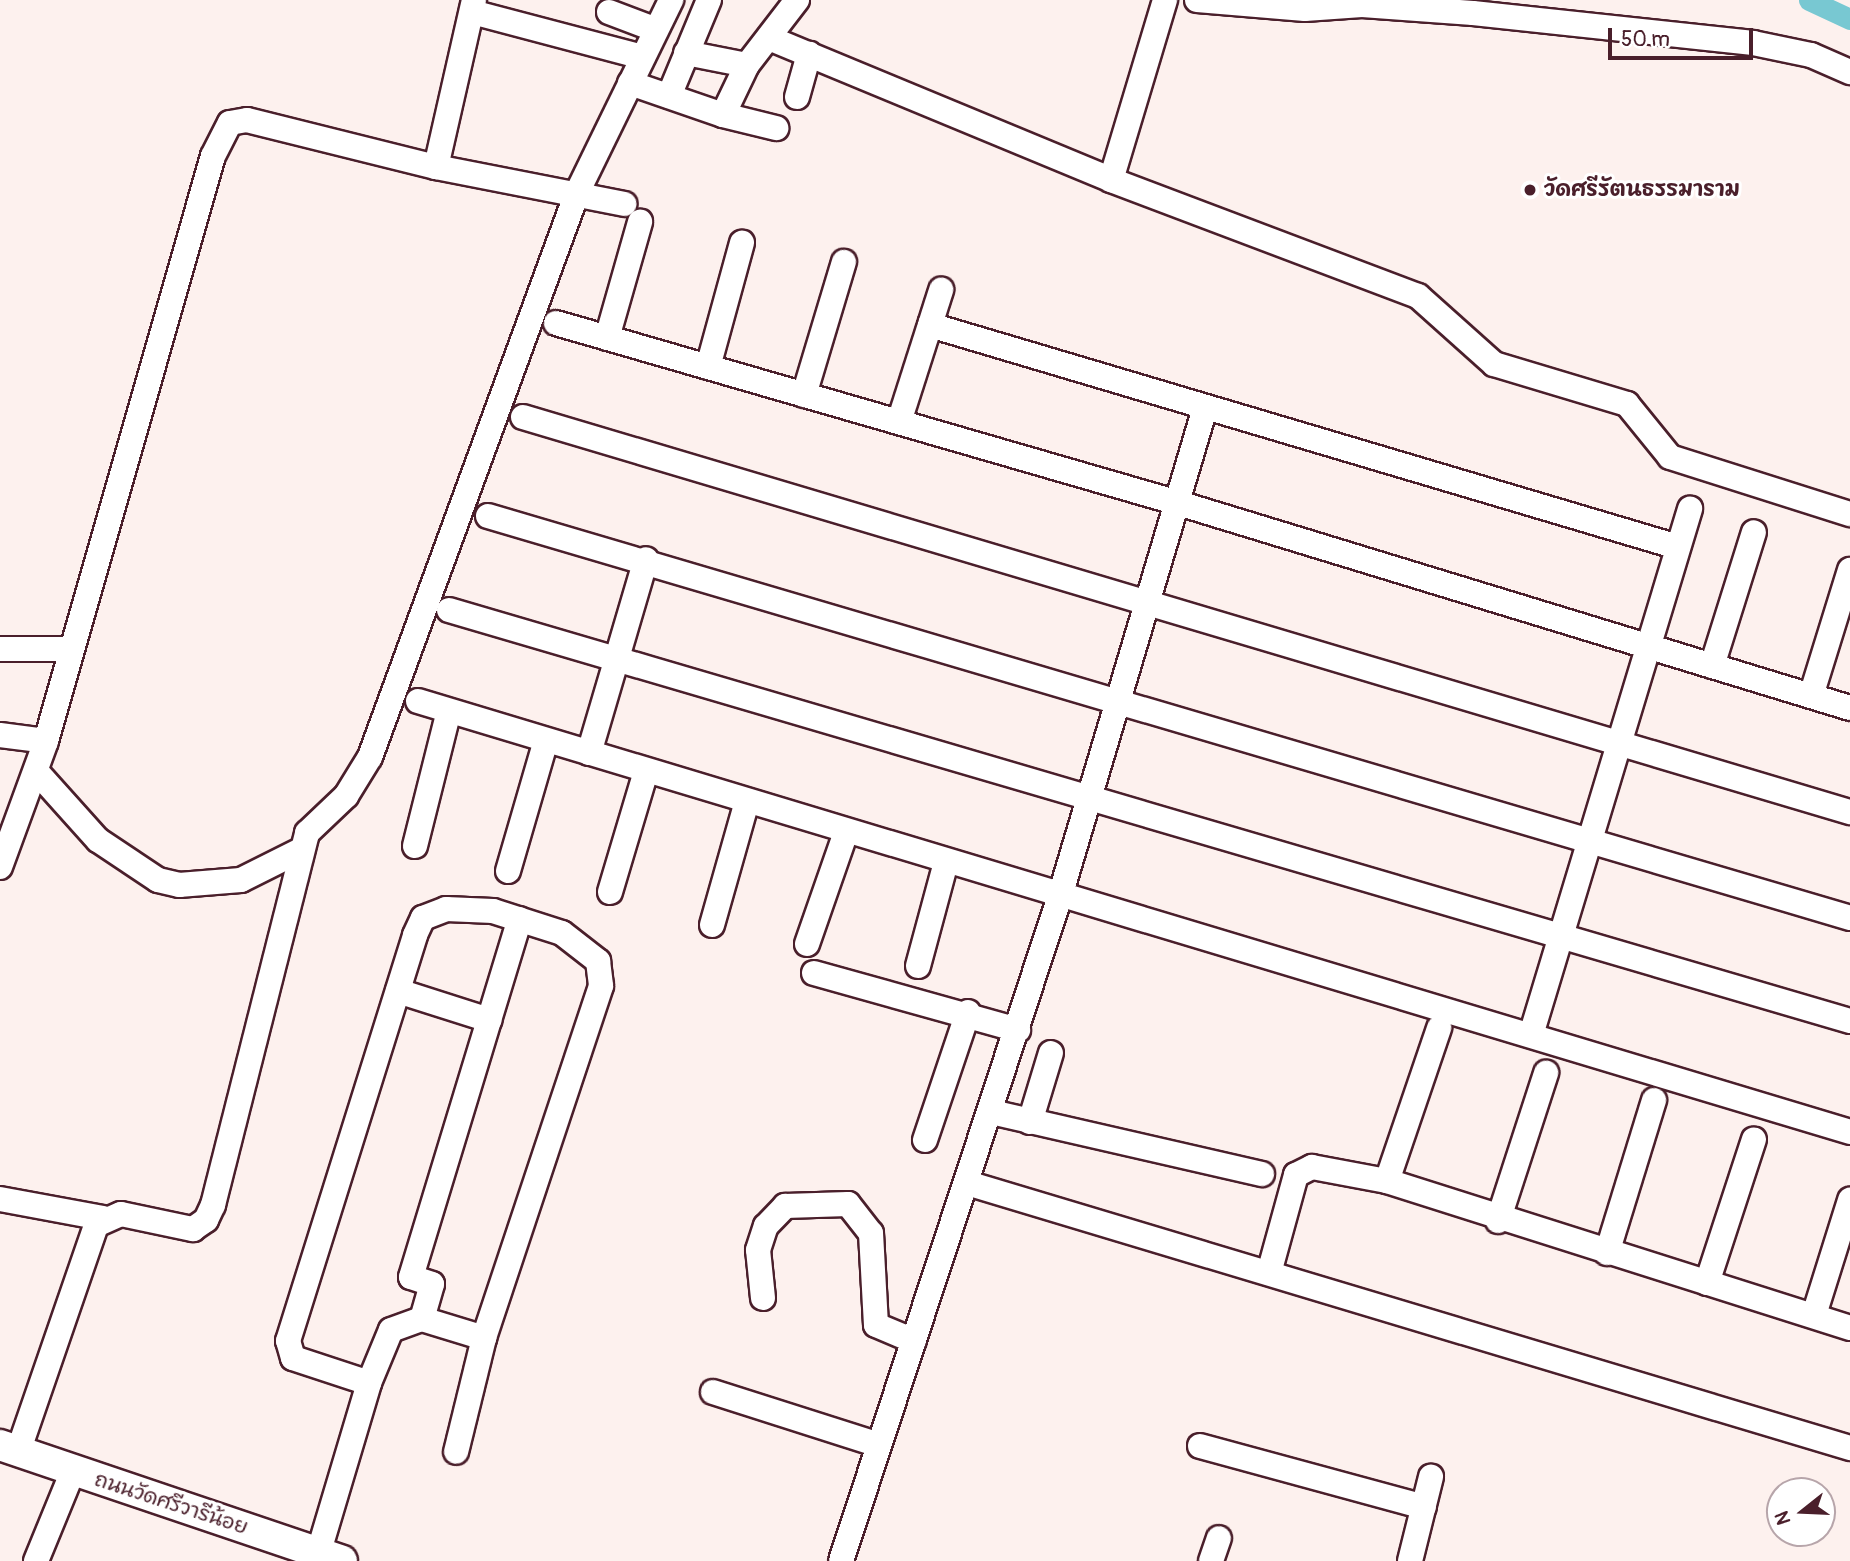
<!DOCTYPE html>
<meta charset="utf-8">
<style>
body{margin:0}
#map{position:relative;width:1850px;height:1561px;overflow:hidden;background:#fdf1ee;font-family:Pangolin,"Playpen Sans Thai",sans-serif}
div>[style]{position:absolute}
.canal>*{height:21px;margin:-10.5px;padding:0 10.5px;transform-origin:10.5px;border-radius:10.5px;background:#78c8d2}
.roads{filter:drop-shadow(2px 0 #4a1f2b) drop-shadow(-2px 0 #4a1f2b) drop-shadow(0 2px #4a1f2b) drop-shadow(0 -2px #4a1f2b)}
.minor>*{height:24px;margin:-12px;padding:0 12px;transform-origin:12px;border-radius:12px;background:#fff}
.major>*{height:30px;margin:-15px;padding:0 15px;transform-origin:15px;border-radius:15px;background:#fff}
.dots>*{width:19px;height:19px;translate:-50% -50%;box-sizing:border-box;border:4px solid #fff;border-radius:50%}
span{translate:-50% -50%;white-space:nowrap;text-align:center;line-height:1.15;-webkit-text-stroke:6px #fff;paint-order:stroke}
.poi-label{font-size:21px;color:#4a1f2b;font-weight:700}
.left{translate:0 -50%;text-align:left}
.street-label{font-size:21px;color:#4a1f2b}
.north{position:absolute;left:1766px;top:1477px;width:70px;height:70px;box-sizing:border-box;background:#fff;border:2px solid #b7a5aa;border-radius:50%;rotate:252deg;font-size:19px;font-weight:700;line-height:28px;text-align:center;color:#4a1f2b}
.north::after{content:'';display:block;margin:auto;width:24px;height:32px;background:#4a1f2b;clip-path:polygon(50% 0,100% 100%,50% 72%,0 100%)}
.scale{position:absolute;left:1608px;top:28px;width:145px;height:32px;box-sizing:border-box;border:4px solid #4a1f2b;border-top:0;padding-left:9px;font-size:21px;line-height:24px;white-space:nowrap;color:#4a1f2b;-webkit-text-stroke:5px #fff;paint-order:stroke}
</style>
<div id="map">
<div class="canal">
<i style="left:1809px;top:0;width:45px;rotate:24.9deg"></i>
</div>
<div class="roads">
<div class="minor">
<i style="left:1197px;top:0;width:108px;rotate:4.8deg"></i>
<i style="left:1305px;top:9px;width:57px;rotate:-4deg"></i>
<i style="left:1362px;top:5px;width:111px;rotate:4.1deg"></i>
<i style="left:1473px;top:13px;width:282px;rotate:6.1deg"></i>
<i style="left:1753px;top:43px;width:59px;rotate:11.7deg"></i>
<i style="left:1811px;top:55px;width:43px;rotate:23.6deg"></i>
<i style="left:472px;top:12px;width:173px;rotate:14.8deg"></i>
<i style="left:609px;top:12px;width:48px;rotate:20.7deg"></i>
<i style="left:769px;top:38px;width:370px;rotate:22.5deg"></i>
<i style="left:1111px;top:180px;width:328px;rotate:20.7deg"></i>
<i style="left:1418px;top:296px;width:102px;rotate:41.8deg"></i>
<i style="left:1494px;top:364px;width:139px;rotate:16.7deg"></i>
<i style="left:1627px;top:404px;width:68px;rotate:50.9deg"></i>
<i style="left:1670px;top:457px;width:189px;rotate:17.6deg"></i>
<i style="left:686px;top:53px;width:62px;rotate:11.1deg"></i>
<i style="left:630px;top:83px;width:98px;rotate:19deg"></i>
<i style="left:723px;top:115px;width:55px;rotate:-64.4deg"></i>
<i style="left:747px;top:65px;width:82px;rotate:-52.4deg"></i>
<i style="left:669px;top:96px;width:104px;rotate:-67.4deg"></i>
<i style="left:797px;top:97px;width:45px;rotate:-74.4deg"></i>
<i style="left:723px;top:115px;width:55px;rotate:13.8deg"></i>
<i style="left:436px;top:167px;width:171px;rotate:-77.2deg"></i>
<i style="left:1111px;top:180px;width:188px;rotate:-73.3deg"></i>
<i style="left:556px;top:323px;width:644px;rotate:16.13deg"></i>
<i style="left:1175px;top:502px;width:706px;rotate:16.97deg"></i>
<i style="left:930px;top:325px;width:780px;rotate:16.53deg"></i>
<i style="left:607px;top:338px;width:121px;rotate:-74.1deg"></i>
<i style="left:708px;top:367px;width:129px;rotate:-74.7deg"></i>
<i style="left:804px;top:395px;width:139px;rotate:-73.3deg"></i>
<i style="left:523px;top:417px;width:1385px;rotate:16.58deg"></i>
<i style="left:899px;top:422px;width:139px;rotate:-72.3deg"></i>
<i style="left:488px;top:516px;width:1420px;rotate:16.44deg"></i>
<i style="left:449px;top:610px;width:1460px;rotate:16.35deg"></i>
<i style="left:0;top:649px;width:71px"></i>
<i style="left:1712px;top:666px;width:140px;rotate:-72.6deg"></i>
<i style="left:1811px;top:696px;width:132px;rotate:-72.8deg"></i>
<i style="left:418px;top:701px;width:1495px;rotate:16.75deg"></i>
<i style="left:0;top:735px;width:46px;rotate:7.4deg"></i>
<i style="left:589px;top:753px;width:202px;rotate:-73.6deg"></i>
<i style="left:36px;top:771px;width:93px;rotate:48.1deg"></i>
<i style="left:98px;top:840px;width:72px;rotate:33.7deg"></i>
<i style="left:158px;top:880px;width:22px;rotate:13deg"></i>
<i style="left:179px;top:885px;width:62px;rotate:-4.6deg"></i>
<i style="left:241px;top:880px;width:67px;rotate:-26.6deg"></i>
<i style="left:415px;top:846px;width:139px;rotate:-75.9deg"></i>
<i style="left:0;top:867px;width:134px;rotate:-69.9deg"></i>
<i style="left:46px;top:741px;width:608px;rotate:-74.07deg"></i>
<i style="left:213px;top:156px;width:37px;rotate:-63deg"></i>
<i style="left:230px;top:123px;width:17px;rotate:-10deg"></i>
<i style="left:247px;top:120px;width:195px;rotate:14deg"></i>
<i style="left:436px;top:167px;width:192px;rotate:11.1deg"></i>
<i style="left:508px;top:871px;width:136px;rotate:-73.8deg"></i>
<i style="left:610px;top:892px;width:126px;rotate:-73.4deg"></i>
<i style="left:712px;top:925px;width:129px;rotate:-74.2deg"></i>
<i style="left:807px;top:944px;width:119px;rotate:-70.8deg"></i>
<i style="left:918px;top:966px;width:108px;rotate:-74.9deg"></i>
<i style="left:814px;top:973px;width:212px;rotate:15.6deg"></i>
<i style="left:398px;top:991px;width:96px;rotate:17.7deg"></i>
<i style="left:1531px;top:1035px;width:550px;rotate:-73.18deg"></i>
<i style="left:991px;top:1112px;width:278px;rotate:12.9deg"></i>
<i style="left:1030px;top:1122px;width:72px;rotate:-73.1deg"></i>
<i style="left:925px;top:1140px;width:135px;rotate:-71.4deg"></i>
<i style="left:1387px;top:1181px;width:162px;rotate:-71.2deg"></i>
<i style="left:967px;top:1183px;width:922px;rotate:16.71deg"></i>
<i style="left:0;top:1199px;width:105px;rotate:10.5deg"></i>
<i style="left:1498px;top:1221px;width:156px;rotate:-72deg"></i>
<i style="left:1607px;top:1253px;width:160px;rotate:-72.9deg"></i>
<i style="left:1269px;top:1273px;width:102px;rotate:-74.6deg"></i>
<i style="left:1296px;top:1175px;width:18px;rotate:-27deg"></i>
<i style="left:1312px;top:1167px;width:76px;rotate:10.6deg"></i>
<i style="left:1387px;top:1181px;width:486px;rotate:17.6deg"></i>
<i style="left:1707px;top:1283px;width:151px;rotate:-71.9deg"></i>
<i style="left:763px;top:1298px;width:48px;rotate:-95.9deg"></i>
<i style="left:758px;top:1250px;width:25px;rotate:-72deg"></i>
<i style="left:766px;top:1226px;width:28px;rotate:-46deg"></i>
<i style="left:785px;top:1206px;width:63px;rotate:-1.8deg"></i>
<i style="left:848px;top:1204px;width:37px;rotate:52deg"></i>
<i style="left:871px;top:1233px;width:92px;rotate:86.9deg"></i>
<i style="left:876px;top:1325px;width:41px;rotate:22.8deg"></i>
<i style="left:1814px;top:1315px;width:121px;rotate:-72.6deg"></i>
<i style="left:422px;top:1319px;width:36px;rotate:-74deg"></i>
<i style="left:432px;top:1284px;width:22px;rotate:-162deg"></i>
<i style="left:411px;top:1277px;width:374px;rotate:-73.1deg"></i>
<i style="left:369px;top:1383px;width:80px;rotate:-161.8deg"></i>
<i style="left:293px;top:1358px;width:18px;rotate:-106deg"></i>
<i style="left:288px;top:1341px;width:425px;rotate:-72.6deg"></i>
<i style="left:415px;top:935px;width:19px;rotate:-65deg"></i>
<i style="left:423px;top:918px;width:25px;rotate:-21deg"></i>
<i style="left:446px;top:909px;width:47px;rotate:2.4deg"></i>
<i style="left:493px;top:911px;width:72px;rotate:17.7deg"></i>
<i style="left:562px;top:933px;width:46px;rotate:37.9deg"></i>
<i style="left:598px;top:961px;width:25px;rotate:83deg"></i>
<i style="left:601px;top:986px;width:371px;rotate:108.4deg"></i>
<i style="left:484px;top:1338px;width:117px;rotate:103.8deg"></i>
<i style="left:713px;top:1392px;width:174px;rotate:17.7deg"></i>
<i style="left:1200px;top:1446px;width:232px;rotate:15.2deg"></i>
<i style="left:18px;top:1452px;width:240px;rotate:-71deg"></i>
<i style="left:96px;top:1225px;width:27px;rotate:-24deg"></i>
<i style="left:121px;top:1214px;width:74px;rotate:11.8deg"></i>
<i style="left:193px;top:1229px;width:16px;rotate:-35deg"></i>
<i style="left:206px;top:1220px;width:17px;rotate:-65deg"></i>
<i style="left:213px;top:1205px;width:384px;rotate:-75.8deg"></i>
<i style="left:307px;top:833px;width:54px;rotate:-43.5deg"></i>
<i style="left:346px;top:796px;width:46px;rotate:-58.4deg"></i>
<i style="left:370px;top:757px;width:601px;rotate:-69.85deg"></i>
<i style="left:577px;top:193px;width:215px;rotate:-64deg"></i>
<i style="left:36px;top:1561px;width:97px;rotate:-67.7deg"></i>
<i style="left:316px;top:1561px;width:186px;rotate:-73.4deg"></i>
<i style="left:369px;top:1383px;width:57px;rotate:-67.5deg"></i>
<i style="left:391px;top:1330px;width:33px;rotate:-20deg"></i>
<i style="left:422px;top:1319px;width:65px;rotate:17deg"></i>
<i style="left:841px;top:1561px;width:700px;rotate:-71.77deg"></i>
<i style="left:1060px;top:896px;width:509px;rotate:-73.45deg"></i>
<i style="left:1211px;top:1561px;width:24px;rotate:-71deg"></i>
<i style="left:1410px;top:1561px;width:87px;rotate:-76deg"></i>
</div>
<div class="major">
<i style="left:0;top:1445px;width:361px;rotate:18.7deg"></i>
</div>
</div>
<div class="dots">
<i style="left:1530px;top:190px;background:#4a1f2b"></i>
</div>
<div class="poi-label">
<span class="left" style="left:1544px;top:190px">วัดศรีรัตนธรรมาราม</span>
</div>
<div class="street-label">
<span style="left:171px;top:1504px;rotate:18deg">ถนนวัดศรีวารีน้อย</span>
</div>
<div class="north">N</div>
<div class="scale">50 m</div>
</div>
